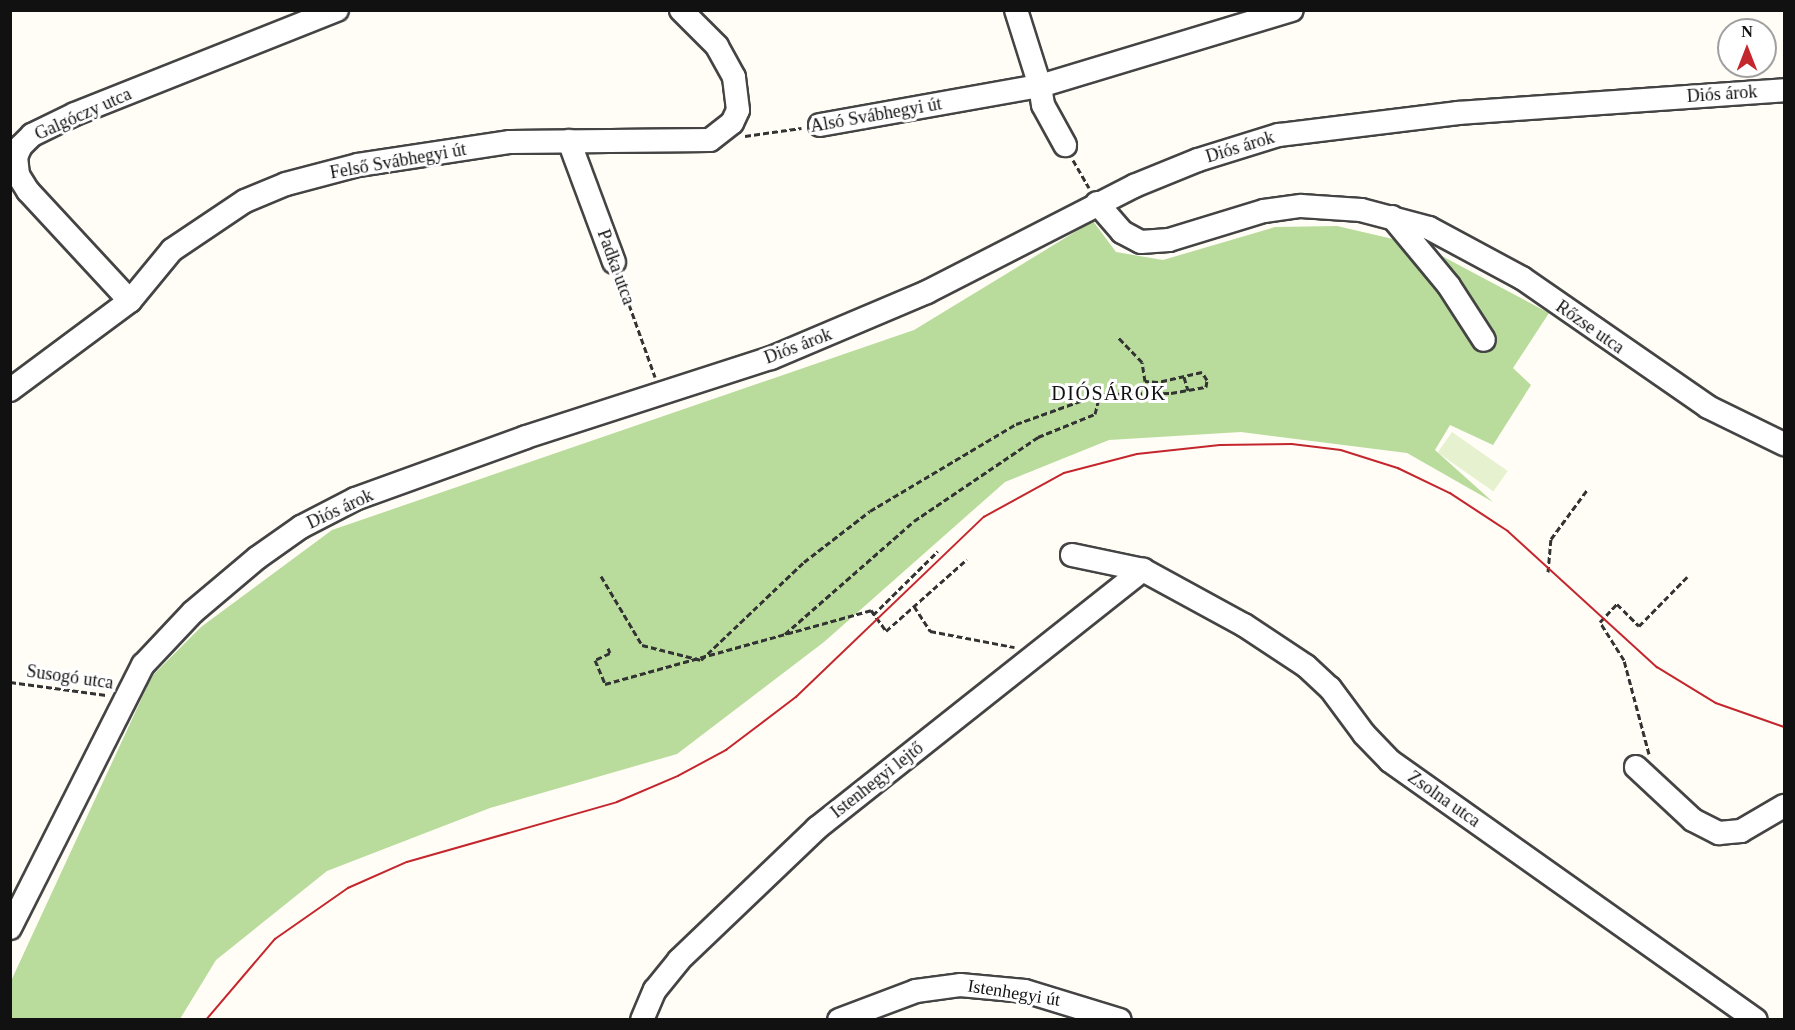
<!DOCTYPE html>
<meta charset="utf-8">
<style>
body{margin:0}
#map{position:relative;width:1795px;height:1030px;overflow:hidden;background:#fffdf5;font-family:Georgia,serif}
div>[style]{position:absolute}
.forest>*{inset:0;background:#b9dc9c}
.pitch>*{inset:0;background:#e6f2cf;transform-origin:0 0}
.path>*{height:3px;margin-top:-1.5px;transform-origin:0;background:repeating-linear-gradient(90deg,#333 0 6px,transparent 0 9px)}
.roads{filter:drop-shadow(2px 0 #444) drop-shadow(-2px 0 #444) drop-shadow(0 2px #444) drop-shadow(0 -2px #444)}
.minor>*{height:22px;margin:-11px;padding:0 11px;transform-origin:11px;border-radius:11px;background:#fff}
.tram>*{height:1.5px;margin:-0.75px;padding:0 0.75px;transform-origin:0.75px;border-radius:0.75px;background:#c4262e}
span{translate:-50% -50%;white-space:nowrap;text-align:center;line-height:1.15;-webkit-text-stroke:6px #fff;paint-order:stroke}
.street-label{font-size:18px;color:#111}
.neighbourhood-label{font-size:20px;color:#111;letter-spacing:1.5px}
.frame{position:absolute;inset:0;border:12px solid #111;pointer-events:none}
.north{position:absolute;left:1717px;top:18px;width:60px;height:60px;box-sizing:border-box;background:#fff;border:2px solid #a0a0a0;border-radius:50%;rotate:0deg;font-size:16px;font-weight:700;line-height:24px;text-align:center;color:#111}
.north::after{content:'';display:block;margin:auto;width:21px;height:27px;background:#c4262e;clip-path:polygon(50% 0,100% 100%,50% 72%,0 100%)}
</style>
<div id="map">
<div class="forest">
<i style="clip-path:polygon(1093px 221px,1116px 252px,1163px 260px,1275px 227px,1337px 226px,1423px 246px,1549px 313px,1513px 368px,1531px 385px,1493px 445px,1450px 425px,1435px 450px,1493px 502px,1407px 453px,1241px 432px,1109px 440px,1005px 482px,824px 642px,677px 754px,490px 808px,327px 871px,216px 960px,180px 1019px,11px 1020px,11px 981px,152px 676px,201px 627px,332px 530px,914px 330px)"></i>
</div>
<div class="pitch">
<i style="left:1452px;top:432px;width:68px;height:25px;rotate:35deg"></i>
</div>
<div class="path">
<i style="left:745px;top:136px;width:57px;rotate:-8.1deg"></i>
<i style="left:1073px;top:160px;width:32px;rotate:60deg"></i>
<i style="left:620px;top:279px;width:104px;rotate:70.3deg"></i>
<i style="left:1184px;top:377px;width:14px;rotate:73deg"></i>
<i style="left:1548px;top:572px;width:33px;rotate:-85deg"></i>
<i style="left:1551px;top:539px;width:61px;rotate:-53.7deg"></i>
<i style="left:601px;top:576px;width:80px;rotate:59.3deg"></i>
<i style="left:642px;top:645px;width:61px;rotate:14.3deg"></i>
<i style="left:701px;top:660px;width:142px;rotate:-43.6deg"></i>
<i style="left:804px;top:562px;width:83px;rotate:-37.7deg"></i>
<i style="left:870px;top:511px;width:170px;rotate:-30.8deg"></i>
<i style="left:1016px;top:424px;width:89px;rotate:-19.7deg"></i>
<i style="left:1100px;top:394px;width:71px;rotate:-0.8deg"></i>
<i style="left:1171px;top:393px;width:36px;rotate:-10deg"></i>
<i style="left:1206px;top:387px;width:7px;rotate:-82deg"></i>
<i style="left:1207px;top:380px;width:9px;rotate:-122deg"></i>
<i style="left:1202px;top:372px;width:45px;rotate:167.2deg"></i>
<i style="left:1158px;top:382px;width:13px;rotate:-176deg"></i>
<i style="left:1145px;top:381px;width:19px;rotate:-99deg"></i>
<i style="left:1142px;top:362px;width:35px;rotate:-134deg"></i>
<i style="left:914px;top:606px;width:30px;rotate:57deg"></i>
<i style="left:930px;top:631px;width:86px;rotate:10.8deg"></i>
<i style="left:873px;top:615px;width:91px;rotate:-44.6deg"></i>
<i style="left:785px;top:634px;width:171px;rotate:-41.2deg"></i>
<i style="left:914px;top:521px;width:150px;rotate:-34.1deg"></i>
<i style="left:1038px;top:437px;width:61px;rotate:-22deg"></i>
<i style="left:1095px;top:414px;width:21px;rotate:-76deg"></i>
<i style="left:608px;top:648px;width:5px;rotate:68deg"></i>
<i style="left:610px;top:653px;width:17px;rotate:155deg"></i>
<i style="left:595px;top:660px;width:26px;rotate:67deg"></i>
<i style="left:605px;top:684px;width:276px;rotate:-15.5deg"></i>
<i style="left:871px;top:610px;width:26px;rotate:54deg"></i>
<i style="left:886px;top:631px;width:108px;rotate:-41.6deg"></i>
<i style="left:10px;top:682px;width:97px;rotate:7.7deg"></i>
<i style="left:1649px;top:754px;width:97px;rotate:-104.9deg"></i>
<i style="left:1624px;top:660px;width:45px;rotate:-122.3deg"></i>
<i style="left:1600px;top:622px;width:25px;rotate:-47deg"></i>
<i style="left:1617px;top:604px;width:31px;rotate:45deg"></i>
<i style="left:1639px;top:626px;width:69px;rotate:-45.6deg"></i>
</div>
<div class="roads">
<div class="minor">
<i style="left:1016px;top:10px;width:80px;rotate:72.5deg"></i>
<i style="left:1040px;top:86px;width:263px;rotate:-16.8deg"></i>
<i style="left:820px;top:125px;width:223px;rotate:-10.1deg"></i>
<i style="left:1040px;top:86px;width:19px;rotate:81deg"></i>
<i style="left:1043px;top:105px;width:46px;rotate:61.2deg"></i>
<i style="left:569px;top:141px;width:129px;rotate:69.6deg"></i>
<i style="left:1097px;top:203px;width:38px;rotate:49deg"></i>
<i style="left:1122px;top:232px;width:21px;rotate:28deg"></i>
<i style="left:1141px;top:242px;width:28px;rotate:-4deg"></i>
<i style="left:1169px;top:240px;width:99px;rotate:-17deg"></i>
<i style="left:1264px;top:211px;width:37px;rotate:-8deg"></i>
<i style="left:1301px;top:206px;width:60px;rotate:3.8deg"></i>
<i style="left:1361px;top:210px;width:70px;rotate:14.8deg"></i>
<i style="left:1429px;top:228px;width:106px;rotate:28.3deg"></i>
<i style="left:1522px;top:278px;width:226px;rotate:34.7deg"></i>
<i style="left:1708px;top:407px;width:85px;rotate:26deg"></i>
<i style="left:1392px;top:217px;width:89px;rotate:50.4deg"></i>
<i style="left:1449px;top:286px;width:64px;rotate:57.1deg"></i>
<i style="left:130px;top:301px;width:150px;rotate:-132.8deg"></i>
<i style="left:28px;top:191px;width:19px;rotate:-122deg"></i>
<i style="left:18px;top:175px;width:18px;rotate:-96deg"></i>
<i style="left:16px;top:157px;width:12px;rotate:-66deg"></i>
<i style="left:21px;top:146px;width:16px;rotate:-45deg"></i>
<i style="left:32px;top:135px;width:48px;rotate:-26deg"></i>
<i style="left:75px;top:114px;width:282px;rotate:-21.7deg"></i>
<i style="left:10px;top:390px;width:149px;rotate:-36.6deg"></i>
<i style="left:130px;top:301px;width:66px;rotate:-50.5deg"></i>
<i style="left:172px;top:250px;width:88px;rotate:-33.9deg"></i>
<i style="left:245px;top:201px;width:44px;rotate:-22.5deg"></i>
<i style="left:286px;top:184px;width:74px;rotate:-14.8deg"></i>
<i style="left:358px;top:165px;width:154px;rotate:-8.6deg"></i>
<i style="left:510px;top:142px;width:200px;rotate:-0.6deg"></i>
<i style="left:710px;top:140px;width:28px;rotate:-38deg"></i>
<i style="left:732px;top:123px;width:14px;rotate:-65deg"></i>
<i style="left:738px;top:110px;width:33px;rotate:-97deg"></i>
<i style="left:734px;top:77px;width:35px;rotate:-119deg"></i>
<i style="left:717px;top:46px;width:51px;rotate:-135deg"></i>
<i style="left:1072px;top:555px;width:73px;rotate:11.9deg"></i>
<i style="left:1143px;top:570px;width:115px;rotate:28.6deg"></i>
<i style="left:1244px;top:625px;width:74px;rotate:33.5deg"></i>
<i style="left:1306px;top:666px;width:33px;rotate:43deg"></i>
<i style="left:1330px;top:688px;width:57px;rotate:53.5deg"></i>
<i style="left:1364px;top:734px;width:37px;rotate:46deg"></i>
<i style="left:1390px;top:761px;width:448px;rotate:35.3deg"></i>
<i style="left:1636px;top:767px;width:78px;rotate:42.9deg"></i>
<i style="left:1693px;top:820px;width:29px;rotate:27deg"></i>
<i style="left:1719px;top:833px;width:22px;rotate:-5deg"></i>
<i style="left:1741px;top:831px;width:50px;rotate:-30.2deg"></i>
<i style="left:10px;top:928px;width:295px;rotate:-63.2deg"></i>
<i style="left:143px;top:665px;width:73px;rotate:-46.7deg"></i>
<i style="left:193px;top:612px;width:84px;rotate:-40.2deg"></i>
<i style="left:257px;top:558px;width:54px;rotate:-35.2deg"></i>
<i style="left:301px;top:527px;width:61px;rotate:-27.4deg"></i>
<i style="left:355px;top:499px;width:182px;rotate:-19.9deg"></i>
<i style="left:526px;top:437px;width:257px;rotate:-17.9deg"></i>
<i style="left:771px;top:358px;width:169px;rotate:-22.9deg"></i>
<i style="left:927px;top:292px;width:233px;rotate:-27.1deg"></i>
<i style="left:1134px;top:186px;width:69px;rotate:-22.1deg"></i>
<i style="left:1198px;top:160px;width:85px;rotate:-17.2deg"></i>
<i style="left:1279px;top:135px;width:180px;rotate:-7deg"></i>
<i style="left:1458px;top:113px;width:327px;rotate:-4deg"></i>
<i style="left:642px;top:1020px;width:33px;rotate:-67deg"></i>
<i style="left:655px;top:990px;width:38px;rotate:-51deg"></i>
<i style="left:679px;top:960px;width:191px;rotate:-43.7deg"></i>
<i style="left:817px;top:828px;width:416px;rotate:-38.4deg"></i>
<i style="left:839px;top:1020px;width:82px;rotate:-20.6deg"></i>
<i style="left:916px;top:991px;width:44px;rotate:-7.8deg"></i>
<i style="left:960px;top:985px;width:65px;rotate:5.3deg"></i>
<i style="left:1025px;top:991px;width:99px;rotate:17deg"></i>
</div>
</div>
<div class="tram">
<i style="left:206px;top:1020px;width:106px;rotate:-49.6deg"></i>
<i style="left:275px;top:939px;width:89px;rotate:-34.9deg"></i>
<i style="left:348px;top:888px;width:64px;rotate:-23.8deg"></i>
<i style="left:407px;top:862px;width:218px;rotate:-15.9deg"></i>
<i style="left:617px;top:802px;width:66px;rotate:-23.1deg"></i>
<i style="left:678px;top:776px;width:55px;rotate:-28.4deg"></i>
<i style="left:726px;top:750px;width:88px;rotate:-37.1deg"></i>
<i style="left:796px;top:697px;width:260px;rotate:-43.8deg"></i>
<i style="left:984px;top:517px;width:91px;rotate:-28.8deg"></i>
<i style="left:1064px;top:473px;width:75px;rotate:-14.6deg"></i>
<i style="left:1137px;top:454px;width:83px;rotate:-6.2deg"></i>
<i style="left:1220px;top:445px;width:72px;rotate:-0.8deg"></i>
<i style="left:1292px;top:444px;width:49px;rotate:7deg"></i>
<i style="left:1341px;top:450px;width:60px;rotate:17.5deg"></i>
<i style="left:1398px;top:468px;width:58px;rotate:25.7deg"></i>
<i style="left:1450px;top:493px;width:69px;rotate:33.2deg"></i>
<i style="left:1508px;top:531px;width:202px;rotate:42.4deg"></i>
<i style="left:1657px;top:667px;width:69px;rotate:31.4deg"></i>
<i style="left:1716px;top:703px;width:72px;rotate:19.4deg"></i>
</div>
<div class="street-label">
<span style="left:1722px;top:94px;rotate:-4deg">Diós árok</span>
<span style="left:83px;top:114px;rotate:-24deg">Galgóczy utca</span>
<span style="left:876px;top:115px;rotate:-10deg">Alsó Svábhegyi út</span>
<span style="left:1240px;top:147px;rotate:-17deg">Diós árok</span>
<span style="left:398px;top:161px;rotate:-10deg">Felső Svábhegyi út</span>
<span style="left:616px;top:267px;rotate:70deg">Padka utca</span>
<span style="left:1590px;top:327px;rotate:35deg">Rőzse utca</span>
<span style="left:798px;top:346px;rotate:-21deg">Diós árok</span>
<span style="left:340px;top:509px;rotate:-25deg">Diós árok</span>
<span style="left:70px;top:677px;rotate:8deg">Susogó utca</span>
<span style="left:877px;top:780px;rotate:-38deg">Istenhegyi lejtő</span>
<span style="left:1444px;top:799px;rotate:35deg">Zsolna utca</span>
<span style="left:1014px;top:993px;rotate:9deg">Istenhegyi út</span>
</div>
<div class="neighbourhood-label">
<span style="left:1109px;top:393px">DIÓSÁROK</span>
</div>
<div class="frame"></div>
<div class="north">N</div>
</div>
